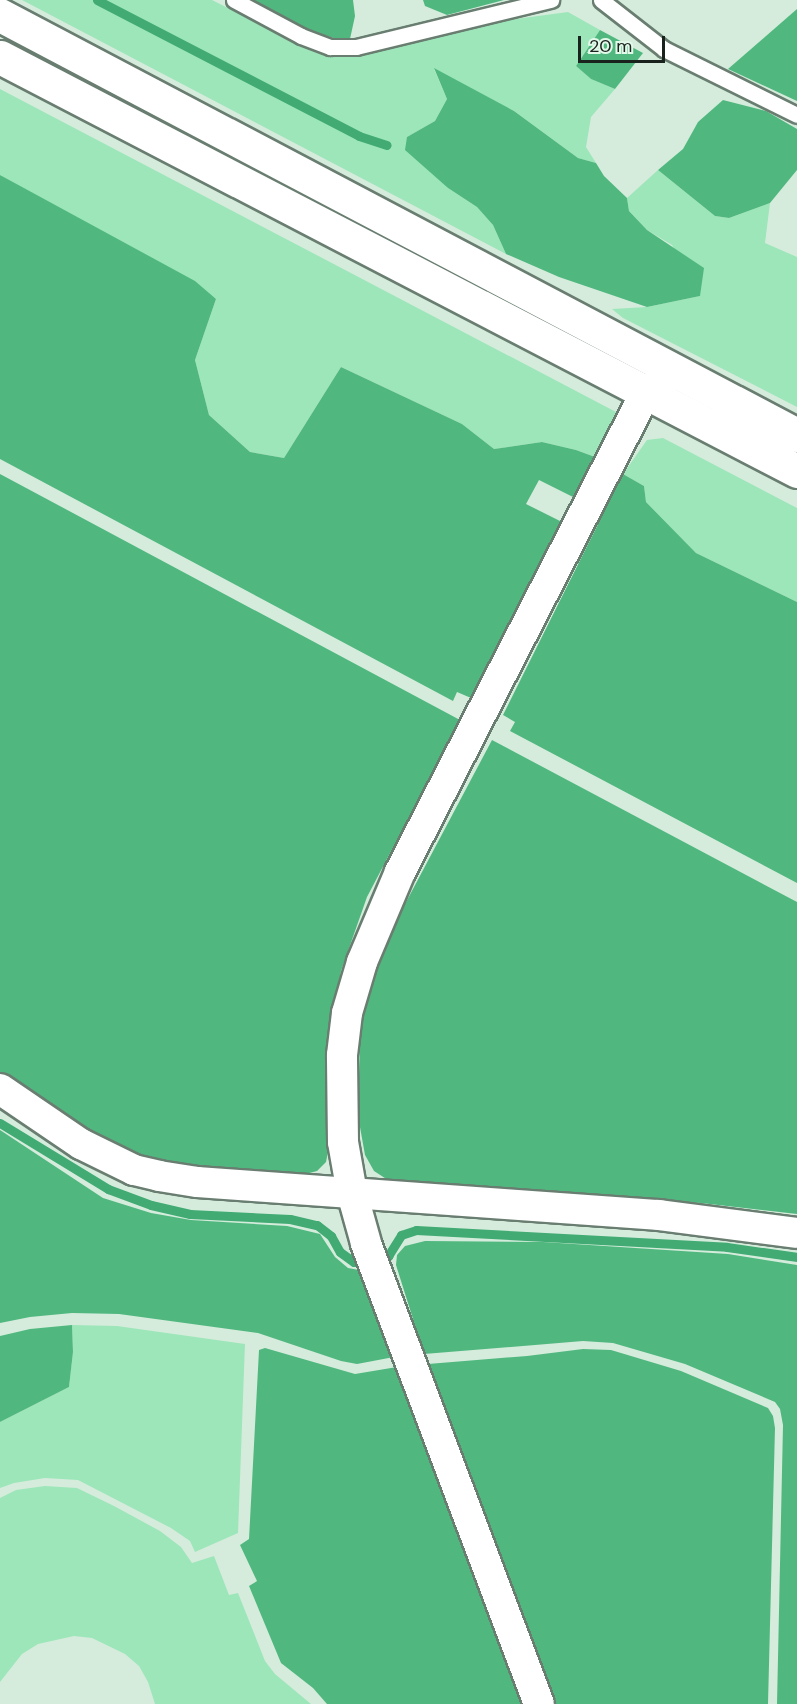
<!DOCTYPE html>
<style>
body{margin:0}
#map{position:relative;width:797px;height:1704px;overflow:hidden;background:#d5ecdc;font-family:"DM Sans",sans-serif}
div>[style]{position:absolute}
.green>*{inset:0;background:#9de6b9}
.forest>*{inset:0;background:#50b87f}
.stream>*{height:9px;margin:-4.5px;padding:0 4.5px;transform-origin:4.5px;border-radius:4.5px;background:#41ab73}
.roads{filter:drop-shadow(2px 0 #697e71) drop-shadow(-2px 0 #697e71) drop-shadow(0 2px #697e71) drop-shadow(0 -2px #697e71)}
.service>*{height:15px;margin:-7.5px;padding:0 7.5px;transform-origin:7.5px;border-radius:7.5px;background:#fff}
.minor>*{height:30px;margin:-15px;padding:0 15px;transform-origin:15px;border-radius:15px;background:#fff}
.motorway>*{height:33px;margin:-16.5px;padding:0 16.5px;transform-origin:16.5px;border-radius:16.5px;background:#fff}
span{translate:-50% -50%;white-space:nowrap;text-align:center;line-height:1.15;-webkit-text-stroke:4.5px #e2f9ea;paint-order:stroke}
.scale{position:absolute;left:578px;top:36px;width:87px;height:27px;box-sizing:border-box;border:3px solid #1a221d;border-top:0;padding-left:8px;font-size:18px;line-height:21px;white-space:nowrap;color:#1a221d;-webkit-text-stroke:4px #e2f9ea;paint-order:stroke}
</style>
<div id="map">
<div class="green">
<i style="clip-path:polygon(22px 0,212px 0,317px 53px,343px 57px,363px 55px,500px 21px,568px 12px,600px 30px,576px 66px,591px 79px,615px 89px,591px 117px,586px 147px,596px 163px,578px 158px,514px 111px,434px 69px,447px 99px,435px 121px,407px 137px,448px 188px,477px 207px,493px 225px,506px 254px)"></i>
<i style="clip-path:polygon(0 89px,616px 412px,595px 457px,576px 450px,542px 442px,494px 449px,462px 424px,341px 367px,284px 458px,250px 452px,209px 415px,195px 360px,216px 299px,0 175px)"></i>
<i style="clip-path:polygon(658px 170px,715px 216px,729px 218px,770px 203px,765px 243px,797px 257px,797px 407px,623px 318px,612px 309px,647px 307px,700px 296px,672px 245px,647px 230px,629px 211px,627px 198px)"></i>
<i style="clip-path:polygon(663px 438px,797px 508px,797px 602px,696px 553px,646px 502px,644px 486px,623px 474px,647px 440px)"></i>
<i style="clip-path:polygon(72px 1325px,117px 1326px,245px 1344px,238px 1533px,195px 1552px,190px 1541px,171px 1528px,78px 1480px,45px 1478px,14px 1483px,0 1488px,0 1422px,69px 1387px,73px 1352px)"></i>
<i style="clip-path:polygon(45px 1486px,77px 1488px,114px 1506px,160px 1531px,181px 1547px,192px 1563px,214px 1556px,229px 1595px,238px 1593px,265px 1661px,275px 1674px,311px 1704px,155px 1704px,148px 1682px,139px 1666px,125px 1654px,92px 1638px,74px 1636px,38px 1644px,22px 1654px,0 1682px,0 1498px,16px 1490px)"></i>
</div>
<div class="forest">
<i style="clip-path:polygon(250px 0,353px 0,355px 16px,350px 39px,340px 40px,311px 31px)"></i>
<i style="clip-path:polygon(423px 0,504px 0,447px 15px,425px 6px)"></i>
<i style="clip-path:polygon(797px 9px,797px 101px,728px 69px)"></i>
<i style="clip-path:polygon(600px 30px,643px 53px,615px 89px,591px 79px,576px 66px)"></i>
<i style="clip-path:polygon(434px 68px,514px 111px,578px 158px,596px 163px,604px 176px,627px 198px,629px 211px,647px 230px,704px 268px,700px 296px,647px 307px,559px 277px,506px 254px,493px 225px,477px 207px,448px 188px,405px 150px,407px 137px,435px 121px,447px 99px)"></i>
<i style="clip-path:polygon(723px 100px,766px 111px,797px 129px,797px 170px,770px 203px,729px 218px,715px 216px,658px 170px,683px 149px,698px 122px)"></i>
<i style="clip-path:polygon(0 175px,195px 281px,216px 299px,195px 360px,209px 415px,250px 452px,284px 458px,341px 367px,462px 424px,494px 449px,542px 442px,576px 450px,595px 457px,575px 498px,539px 480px,526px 504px,562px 522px,471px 698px,457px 692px,453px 701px,0 459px)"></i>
<i style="clip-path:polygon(0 474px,460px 720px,367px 897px,341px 971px,332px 1033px,329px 1147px,326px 1162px,317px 1171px,302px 1175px,195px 1170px,132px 1155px,0 1077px)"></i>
<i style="clip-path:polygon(623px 474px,644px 486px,646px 502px,696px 553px,797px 602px,797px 883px,510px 731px,515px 722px,503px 715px)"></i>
<i style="clip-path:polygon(492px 740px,797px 902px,797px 1214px,701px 1203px,420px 1187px,391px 1182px,374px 1171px,365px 1155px,358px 1116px,360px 1031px,371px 983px,396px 921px)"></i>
<i style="clip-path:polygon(0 1130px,103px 1198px,151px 1213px,191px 1220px,287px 1226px,320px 1234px,335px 1257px,348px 1268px,359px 1270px,394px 1357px,357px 1364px,341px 1361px,258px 1333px,119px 1314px,72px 1313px,30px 1317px,0 1323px)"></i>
<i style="clip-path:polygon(425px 1241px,543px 1242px,728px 1254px,797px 1265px,797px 1704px,777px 1704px,783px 1425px,780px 1409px,775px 1402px,685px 1364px,613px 1343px,583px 1341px,424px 1354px,396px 1265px,397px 1255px,405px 1246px)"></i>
<i style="clip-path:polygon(72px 1325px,73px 1352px,69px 1387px,0 1422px,0 1336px,30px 1329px)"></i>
<i style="clip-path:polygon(265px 1348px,355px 1374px,397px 1367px,524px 1704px,327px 1704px,313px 1688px,281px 1663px,249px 1586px,257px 1581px,240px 1545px,249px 1539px,259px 1350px)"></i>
<i style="clip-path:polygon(583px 1349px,611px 1350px,681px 1371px,768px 1408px,773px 1416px,775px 1428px,768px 1704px,555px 1704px,551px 1699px,428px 1364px,527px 1356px)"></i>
</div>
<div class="stream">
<i style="left:97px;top:0;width:295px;rotate:27.4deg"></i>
<i style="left:359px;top:136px;width:29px;rotate:18deg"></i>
<i style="left:0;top:1123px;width:127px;rotate:31.4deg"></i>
<i style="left:108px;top:1189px;width:46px;rotate:20.4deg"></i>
<i style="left:151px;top:1205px;width:40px;rotate:13deg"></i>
<i style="left:190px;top:1214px;width:100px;rotate:2.9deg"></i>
<i style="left:290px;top:1219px;width:28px;rotate:13deg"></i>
<i style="left:317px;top:1225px;width:18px;rotate:38deg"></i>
<i style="left:331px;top:1236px;width:18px;rotate:61deg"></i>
<i style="left:340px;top:1252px;width:17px;rotate:36deg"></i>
<i style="left:354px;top:1262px;width:35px;rotate:-10deg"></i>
<i style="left:388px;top:1256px;width:25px;rotate:-58deg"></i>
<i style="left:401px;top:1235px;width:16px;rotate:-18deg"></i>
<i style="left:416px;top:1230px;width:311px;rotate:3.1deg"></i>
<i style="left:727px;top:1247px;width:71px;rotate:8.1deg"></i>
</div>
<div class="roads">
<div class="service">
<i style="left:234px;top:0;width:76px;rotate:28.2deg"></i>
<i style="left:301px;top:36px;width:31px;rotate:21deg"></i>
<i style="left:330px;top:47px;width:26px"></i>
<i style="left:356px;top:47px;width:201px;rotate:-13.6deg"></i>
<i style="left:601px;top:0;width:80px;rotate:37.9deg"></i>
<i style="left:664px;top:49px;width:148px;rotate:26.4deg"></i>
</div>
<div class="minor">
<i style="left:0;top:1089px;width:98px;rotate:34.2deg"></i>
<i style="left:81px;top:1144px;width:59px;rotate:26.1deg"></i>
<i style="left:134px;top:1170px;width:26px;rotate:13deg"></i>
<i style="left:159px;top:1176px;width:39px;rotate:9deg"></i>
<i style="left:198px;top:1182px;width:462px;rotate:4.1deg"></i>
<i style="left:659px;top:1215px;width:139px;rotate:7.4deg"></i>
<i style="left:539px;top:1704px;width:492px;rotate:-110.6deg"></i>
<i style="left:366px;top:1243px;width:52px;rotate:-105.6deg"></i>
<i style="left:352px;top:1193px;width:52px;rotate:-100deg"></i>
<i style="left:343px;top:1142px;width:87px;rotate:-90.7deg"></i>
<i style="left:342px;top:1055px;width:42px;rotate:-83.2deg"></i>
<i style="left:347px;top:1013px;width:53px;rotate:-73.6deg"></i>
<i style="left:362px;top:962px;width:98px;rotate:-67.1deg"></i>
<i style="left:400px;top:872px;width:539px;rotate:-62.86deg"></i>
<i style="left:646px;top:392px;width:22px;rotate:-32deg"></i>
</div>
<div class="motorway">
<i style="left:0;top:15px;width:901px;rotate:27.79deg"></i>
<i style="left:0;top:57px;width:898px;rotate:27.45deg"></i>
</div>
</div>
<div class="scale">20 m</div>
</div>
